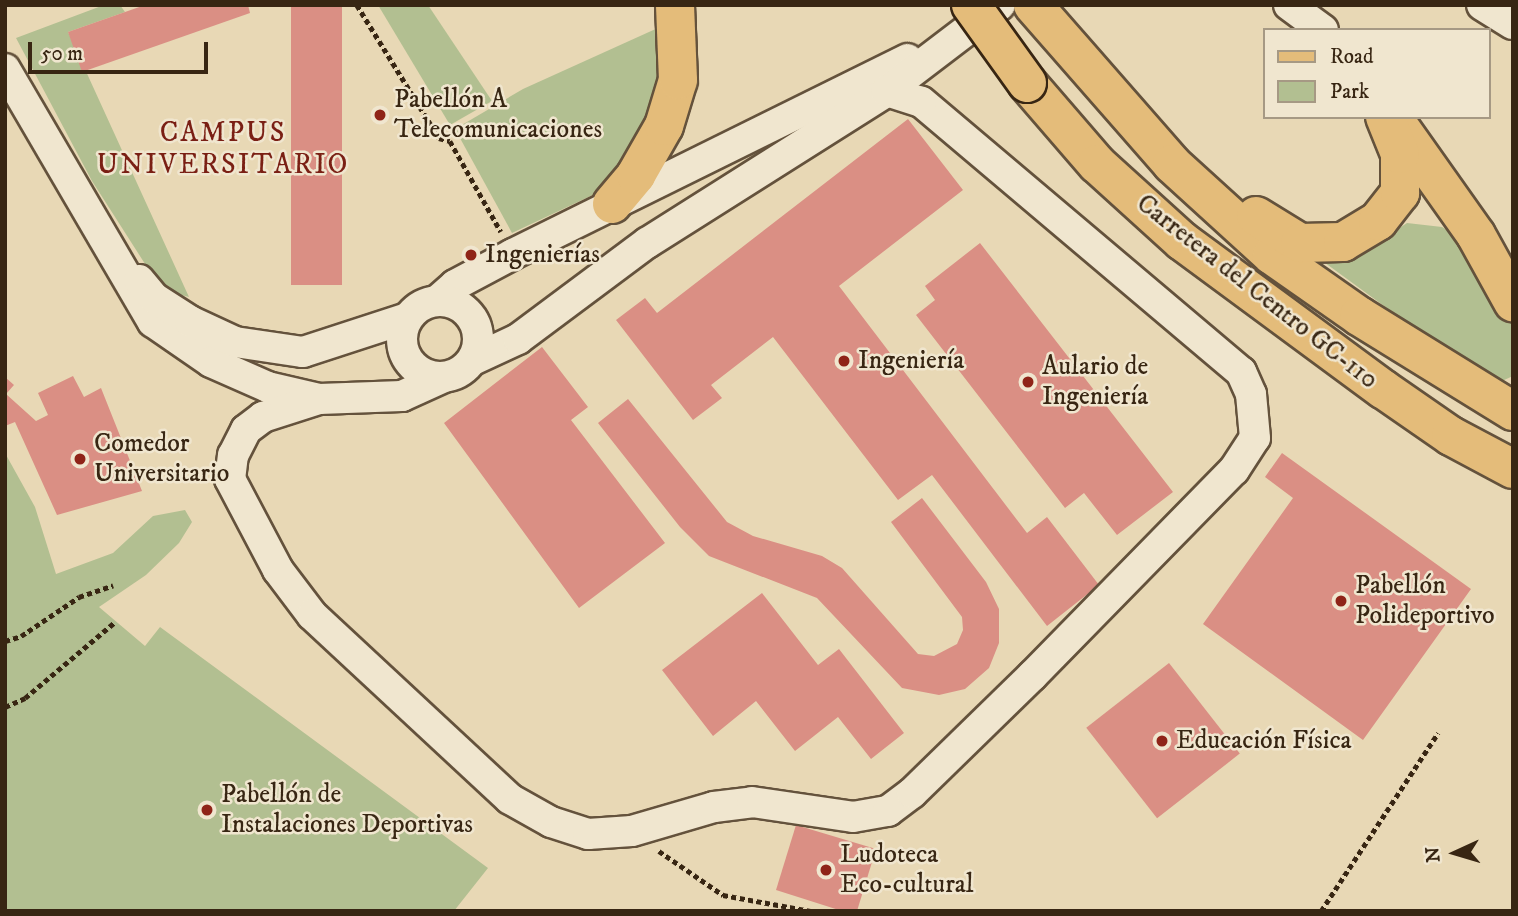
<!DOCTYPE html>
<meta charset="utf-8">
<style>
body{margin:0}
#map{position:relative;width:1518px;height:916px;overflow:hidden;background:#e8d8b5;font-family:"IM FELL DW Pica",serif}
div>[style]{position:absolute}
.green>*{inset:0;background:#b2bf91}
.building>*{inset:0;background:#da8f84;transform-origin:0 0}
.path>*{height:4.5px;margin-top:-2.25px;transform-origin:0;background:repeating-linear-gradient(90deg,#382613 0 5px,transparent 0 8.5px)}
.roads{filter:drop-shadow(2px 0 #64523c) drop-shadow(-2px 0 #64523c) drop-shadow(0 2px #64523c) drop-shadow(0 -2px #64523c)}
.minor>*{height:30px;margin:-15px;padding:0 15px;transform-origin:15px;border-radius:15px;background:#f0e6cf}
.minor>.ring{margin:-15px;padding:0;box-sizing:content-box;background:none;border:30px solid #f0e6cf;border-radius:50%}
.major>*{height:38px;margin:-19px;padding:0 19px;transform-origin:19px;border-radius:19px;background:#e4bc7a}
.bridges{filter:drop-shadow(2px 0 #382613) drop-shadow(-2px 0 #382613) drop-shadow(0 2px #382613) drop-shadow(0 -2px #382613)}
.major-bridge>*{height:38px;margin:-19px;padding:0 19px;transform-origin:19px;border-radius:19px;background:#e4bc7a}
.dots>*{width:19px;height:19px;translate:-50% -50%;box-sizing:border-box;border:4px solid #f0e6cf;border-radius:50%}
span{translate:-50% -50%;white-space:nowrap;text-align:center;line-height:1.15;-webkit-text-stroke:5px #f0e6cf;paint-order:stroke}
.poi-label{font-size:26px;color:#382613}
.left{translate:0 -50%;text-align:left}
.street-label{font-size:26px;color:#382613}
.neighbourhood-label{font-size:28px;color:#7a1f14;letter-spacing:2px}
.frame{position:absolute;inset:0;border:7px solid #382613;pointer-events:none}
.legend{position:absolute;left:1263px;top:28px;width:228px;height:91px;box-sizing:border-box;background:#f0e6cf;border:2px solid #a69984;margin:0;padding:9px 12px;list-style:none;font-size:21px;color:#382613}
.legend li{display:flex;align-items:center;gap:14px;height:35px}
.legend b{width:35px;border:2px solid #a69984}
.north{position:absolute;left:1420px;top:818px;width:70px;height:70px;-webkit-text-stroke:5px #f0e6cf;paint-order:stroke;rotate:266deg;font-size:19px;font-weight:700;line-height:28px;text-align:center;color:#382613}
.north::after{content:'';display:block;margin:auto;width:24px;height:32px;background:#382613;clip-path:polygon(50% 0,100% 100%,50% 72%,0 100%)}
.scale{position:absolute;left:28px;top:42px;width:180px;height:32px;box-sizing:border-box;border:4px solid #382613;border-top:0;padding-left:9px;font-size:21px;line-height:24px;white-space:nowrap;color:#382613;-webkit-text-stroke:5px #f0e6cf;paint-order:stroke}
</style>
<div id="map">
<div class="green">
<i style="clip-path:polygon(104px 5px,120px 5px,125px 12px,68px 32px,189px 297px,174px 293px,147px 267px,92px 181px,16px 38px)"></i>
<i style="clip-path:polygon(378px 5px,428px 5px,492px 101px,450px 125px)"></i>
<i style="clip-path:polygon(660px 27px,665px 88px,614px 185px,512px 233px,455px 129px,523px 89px)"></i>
<i style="clip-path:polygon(1407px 223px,1442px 227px,1458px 237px,1513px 324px,1513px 376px,1502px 381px,1421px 333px,1317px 257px,1380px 241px)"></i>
<i style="clip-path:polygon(5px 453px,35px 507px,56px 574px,113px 553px,153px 516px,185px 510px,192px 522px,179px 543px,146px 575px,99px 607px,145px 646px,160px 627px,488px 868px,454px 911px,5px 911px)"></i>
</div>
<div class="building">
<i style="clip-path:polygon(145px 5px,248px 5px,250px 13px,82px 72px,68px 32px)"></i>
<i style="left:291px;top:5px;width:51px;height:280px"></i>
<i style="clip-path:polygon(908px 119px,963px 190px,839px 286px,1027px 533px,1047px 517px,1099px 585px,1047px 626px,932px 475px,898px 500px,773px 337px,711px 385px,722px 398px,693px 420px,616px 320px,645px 298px,657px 313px)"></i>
<i style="clip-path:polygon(980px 243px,1173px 492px,1117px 535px,1084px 493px,1065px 508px,916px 315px,935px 300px,925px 286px)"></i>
<i style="clip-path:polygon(542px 347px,588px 407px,571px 420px,665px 543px,579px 608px,444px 423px)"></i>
<i style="clip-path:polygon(73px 376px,84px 397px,101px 388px,142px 491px,57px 515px,15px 422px,5px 426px,5px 377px,14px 385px,6px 394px,36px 421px,48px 415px,38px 393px)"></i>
<i style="clip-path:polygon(628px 399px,727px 522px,753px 536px,822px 556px,842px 568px,918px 654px,934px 656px,957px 644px,963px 630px,962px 617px,891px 522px,922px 498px,986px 582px,999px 609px,999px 643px,989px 668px,965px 689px,939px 695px,902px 688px,817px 598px,709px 556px,680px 527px,598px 423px)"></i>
<i style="clip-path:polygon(1282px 453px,1471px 589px,1363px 740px,1203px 624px,1293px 498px,1265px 477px)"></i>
<i style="clip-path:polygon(762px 593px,818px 665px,839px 649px,904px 733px,871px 759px,838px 717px,795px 751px,756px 701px,713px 736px,662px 670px)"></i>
<i style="left:1169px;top:663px;width:115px;height:105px;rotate:52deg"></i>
<i style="clip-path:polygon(796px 825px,876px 849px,857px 911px,842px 911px,776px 890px)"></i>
</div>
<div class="path">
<i style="left:357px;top:5px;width:156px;rotate:58.3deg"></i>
<i style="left:439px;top:138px;width:11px;rotate:15deg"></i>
<i style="left:450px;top:141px;width:104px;rotate:60.7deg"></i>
<i style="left:5px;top:641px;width:17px;rotate:-17deg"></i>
<i style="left:21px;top:636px;width:70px;rotate:-33.9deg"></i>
<i style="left:79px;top:597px;width:36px;rotate:-19deg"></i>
<i style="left:5px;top:707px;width:22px;rotate:-24deg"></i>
<i style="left:25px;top:698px;width:118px;rotate:-40.2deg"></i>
<i style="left:659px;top:851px;width:78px;rotate:34.5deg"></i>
<i style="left:723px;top:895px;width:89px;rotate:10.3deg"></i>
<i style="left:1321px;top:911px;width:213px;rotate:-56.7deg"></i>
</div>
<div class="roads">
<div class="minor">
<i style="left:1289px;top:5px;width:42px;rotate:36.3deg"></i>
<i style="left:1482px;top:5px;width:36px;rotate:32deg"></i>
<i style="left:5px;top:69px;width:293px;rotate:59.7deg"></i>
<i style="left:153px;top:322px;width:70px;rotate:34.6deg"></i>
<i style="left:211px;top:362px;width:62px;rotate:23.7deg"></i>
<i style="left:268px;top:387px;width:52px;rotate:13.2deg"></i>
<i style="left:319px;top:399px;width:83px;rotate:-2.1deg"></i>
<i style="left:402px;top:396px;width:46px;rotate:-24.3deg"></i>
<i style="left:139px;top:280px;width:23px;rotate:50deg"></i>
<i style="left:154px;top:298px;width:43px;rotate:32.6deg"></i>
<i style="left:190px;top:321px;width:50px;rotate:25deg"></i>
<i style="left:235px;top:342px;width:69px;rotate:8.4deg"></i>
<i style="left:303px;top:352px;width:109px;rotate:-18.1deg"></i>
<i style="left:438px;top:300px;width:23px;rotate:-41deg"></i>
<i style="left:455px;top:285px;width:66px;rotate:-28.1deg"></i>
<i style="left:513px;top:254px;width:440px;rotate:-26.3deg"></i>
<i class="ring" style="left:402px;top:301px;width:46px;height:46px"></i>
<i style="left:473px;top:360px;width:50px;rotate:-25deg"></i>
<i style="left:518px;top:339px;width:161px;rotate:-36.7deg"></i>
<i style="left:647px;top:243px;width:284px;rotate:-32.3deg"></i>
<i style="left:887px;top:91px;width:142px;rotate:-37.3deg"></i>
<i style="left:319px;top:399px;width:59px;rotate:162.2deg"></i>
<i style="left:263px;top:417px;width:21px;rotate:143deg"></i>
<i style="left:246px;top:430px;width:28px;rotate:117deg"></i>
<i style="left:233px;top:455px;width:24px;rotate:97deg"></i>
<i style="left:230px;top:479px;width:103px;rotate:62.2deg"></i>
<i style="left:278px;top:570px;width:56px;rotate:52.9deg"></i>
<i style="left:312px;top:615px;width:270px;rotate:42.9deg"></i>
<i style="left:510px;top:799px;width:47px;rotate:29.3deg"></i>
<i style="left:551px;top:822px;width:39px;rotate:18deg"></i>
<i style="left:588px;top:834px;width:44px;rotate:-3.9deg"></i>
<i style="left:632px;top:831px;width:85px;rotate:-16.3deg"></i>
<i style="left:714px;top:807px;width:38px;rotate:-7deg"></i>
<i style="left:752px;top:802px;width:102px;rotate:8.4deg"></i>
<i style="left:853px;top:817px;width:36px;rotate:-10deg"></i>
<i style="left:888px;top:811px;width:30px;rotate:-37deg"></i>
<i style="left:912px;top:793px;width:168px;rotate:-44.3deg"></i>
<i style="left:1032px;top:676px;width:289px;rotate:-45.6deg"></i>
<i style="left:1234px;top:470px;width:38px;rotate:-57deg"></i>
<i style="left:1255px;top:438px;width:44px;rotate:-95.2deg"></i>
<i style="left:1251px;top:394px;width:24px;rotate:-114deg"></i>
<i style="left:1241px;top:372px;width:419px;rotate:-139.8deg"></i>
<i style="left:921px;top:102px;width:36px;rotate:-162deg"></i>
</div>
<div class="major">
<i style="left:1033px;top:5px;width:211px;rotate:48.8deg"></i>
<i style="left:1172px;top:164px;width:135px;rotate:42.3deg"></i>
<i style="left:1272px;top:255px;width:106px;rotate:35deg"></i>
<i style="left:1359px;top:316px;width:181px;rotate:31.7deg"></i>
<i style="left:1027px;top:83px;width:107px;rotate:49.2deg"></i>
<i style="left:1097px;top:164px;width:115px;rotate:42.2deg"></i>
<i style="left:1182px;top:241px;width:250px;rotate:36.4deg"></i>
<i style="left:1383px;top:389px;width:83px;rotate:34.7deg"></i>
<i style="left:1451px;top:436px;width:70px;rotate:28deg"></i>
<i style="left:1396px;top:122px;width:138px;rotate:54.7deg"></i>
<i style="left:1476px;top:235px;width:77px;rotate:61.1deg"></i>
<i style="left:612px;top:204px;width:38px;rotate:-50deg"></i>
<i style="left:636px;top:175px;width:56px;rotate:-60.3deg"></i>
<i style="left:664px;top:126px;width:48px;rotate:-73.1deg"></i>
<i style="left:678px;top:80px;width:75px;rotate:-92.3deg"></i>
<i style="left:1256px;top:216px;width:52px;rotate:31.5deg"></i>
<i style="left:1300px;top:243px;width:43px;rotate:-1.3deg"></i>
<i style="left:1343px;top:242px;width:41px;rotate:-31deg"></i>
<i style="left:1378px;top:221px;width:36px;rotate:-52deg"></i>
<i style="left:1400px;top:193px;width:39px;rotate:-90deg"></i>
<i style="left:1400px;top:154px;width:40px;rotate:-112deg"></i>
</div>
</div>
<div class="bridges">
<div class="major-bridge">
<i style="left:971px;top:5px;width:96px;rotate:54.3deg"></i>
</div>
</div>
<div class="dots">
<i style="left:380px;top:115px;background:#8f2418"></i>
<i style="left:471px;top:255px;background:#8f2418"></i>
<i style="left:844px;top:361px;background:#8f2418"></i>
<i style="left:1028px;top:382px;background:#8f2418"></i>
<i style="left:80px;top:459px;background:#8f2418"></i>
<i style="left:1341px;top:601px;background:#8f2418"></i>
<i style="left:1162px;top:741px;background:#8f2418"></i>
<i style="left:207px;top:810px;background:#8f2418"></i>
<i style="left:826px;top:870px;background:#8f2418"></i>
</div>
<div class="poi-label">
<span class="left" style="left:394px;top:115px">Pabellón A<br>Telecomunicaciones</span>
<span class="left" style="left:485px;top:255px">Ingenierías</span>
<span class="left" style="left:858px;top:361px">Ingeniería</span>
<span class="left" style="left:1042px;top:382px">Aulario de<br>Ingeniería</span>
<span class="left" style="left:94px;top:459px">Comedor<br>Universitario</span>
<span class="left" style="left:1355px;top:601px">Pabellón<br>Polideportivo</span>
<span class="left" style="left:1176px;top:741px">Educación Física</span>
<span class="left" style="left:221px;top:810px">Pabellón de<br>Instalaciones Deportivas</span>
<span class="left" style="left:840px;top:870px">Ludoteca<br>Eco-cultural</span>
</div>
<div class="street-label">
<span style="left:1257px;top:292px;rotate:38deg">Carretera del Centro GC-110</span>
</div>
<div class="neighbourhood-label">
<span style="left:223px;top:149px">CAMPUS<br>UNIVERSITARIO</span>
</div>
<div class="frame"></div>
<ul class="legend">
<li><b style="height:9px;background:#e4bc7a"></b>Road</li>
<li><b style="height:19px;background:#b2bf91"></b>Park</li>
</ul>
<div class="north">N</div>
<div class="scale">50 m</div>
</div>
